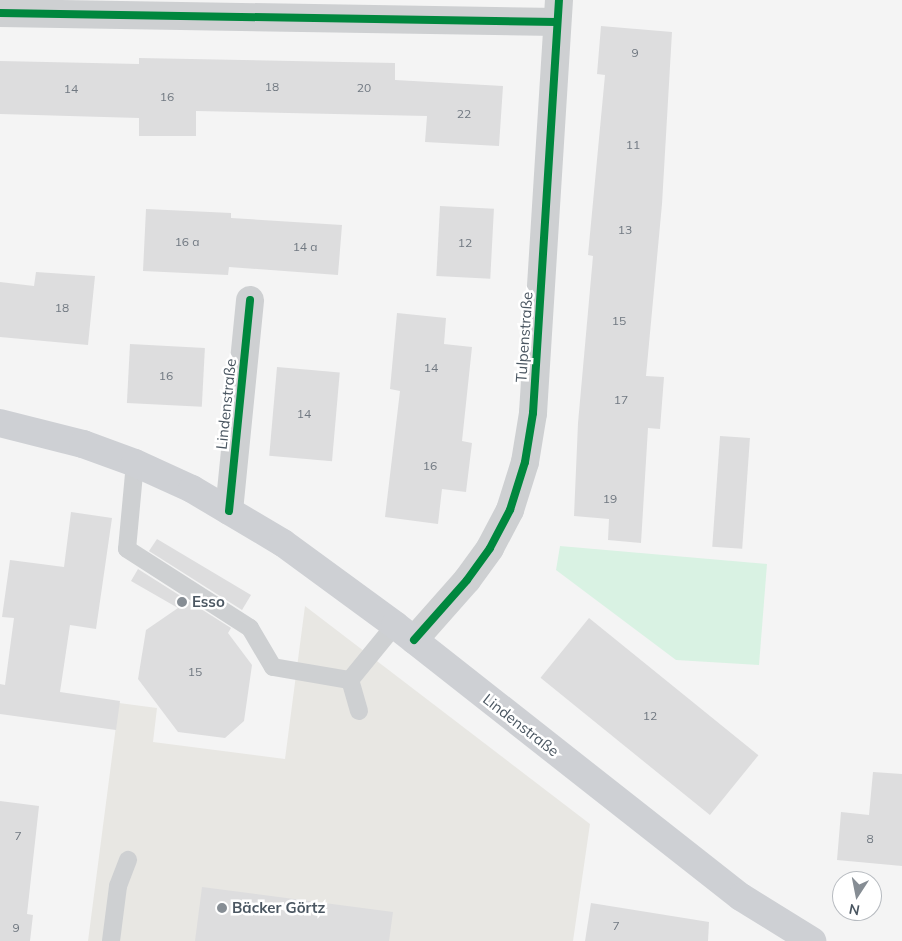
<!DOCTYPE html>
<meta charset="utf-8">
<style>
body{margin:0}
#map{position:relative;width:902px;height:941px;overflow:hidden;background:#f4f4f4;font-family:Mulish,sans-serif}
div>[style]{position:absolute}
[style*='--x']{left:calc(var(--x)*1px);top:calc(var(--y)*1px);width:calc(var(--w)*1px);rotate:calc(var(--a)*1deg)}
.commercial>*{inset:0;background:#e8e7e3}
.green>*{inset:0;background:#d9f2e3}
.building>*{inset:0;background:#ddddde;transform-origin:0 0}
.service>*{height:18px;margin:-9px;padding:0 9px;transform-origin:9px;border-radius:9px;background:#ced0d2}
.minor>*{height:28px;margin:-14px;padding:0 14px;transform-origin:14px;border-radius:14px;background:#ced0d2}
.secondary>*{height:28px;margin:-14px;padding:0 14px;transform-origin:14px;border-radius:14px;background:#ced0d4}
.cycleway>*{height:8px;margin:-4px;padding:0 4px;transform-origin:4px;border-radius:4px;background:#00873e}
.dots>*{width:14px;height:14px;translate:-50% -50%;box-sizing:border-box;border:2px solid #fff;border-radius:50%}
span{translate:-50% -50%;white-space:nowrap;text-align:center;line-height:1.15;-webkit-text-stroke:5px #fff;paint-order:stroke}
.number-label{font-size:12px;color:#707881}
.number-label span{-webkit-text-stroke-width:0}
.street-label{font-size:15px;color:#4a5661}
.poi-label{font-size:15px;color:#4a5661;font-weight:700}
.left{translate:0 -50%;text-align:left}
.north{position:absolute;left:832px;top:871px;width:50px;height:50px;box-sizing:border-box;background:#fff;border:1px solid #b7bbc0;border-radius:50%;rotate:191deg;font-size:14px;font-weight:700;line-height:20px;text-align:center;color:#4a5661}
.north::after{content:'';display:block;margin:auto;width:18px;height:22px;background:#868d94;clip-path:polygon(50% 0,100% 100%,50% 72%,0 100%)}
</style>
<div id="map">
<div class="commercial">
<i style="clip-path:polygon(305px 606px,590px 824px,573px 941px,88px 941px,119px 703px,157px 708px,153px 742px,285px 759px)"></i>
</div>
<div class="green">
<i style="clip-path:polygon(560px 546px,767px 564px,759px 665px,676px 660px,556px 570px)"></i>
</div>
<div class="building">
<i style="clip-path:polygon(601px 26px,672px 32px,662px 204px,646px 376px,664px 377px,660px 429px,648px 428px,641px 543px,608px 540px,609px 519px,574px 516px,578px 423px,593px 256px,588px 255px,605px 75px,597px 74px)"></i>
<i style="clip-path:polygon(139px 58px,395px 63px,395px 80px,503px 86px,499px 146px,425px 142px,427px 116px,196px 111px,196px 136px,139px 136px,139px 118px,0 114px,0 61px,139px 64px)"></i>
<i style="left:440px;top:206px;width:54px;height:70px;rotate:3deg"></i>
<i style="clip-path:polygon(146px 209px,231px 213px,231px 218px,342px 225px,338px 275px,229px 267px,228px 275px,143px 271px)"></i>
<i style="clip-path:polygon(36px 272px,95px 276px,88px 345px,0 337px,0 282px,34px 286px)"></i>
<i style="clip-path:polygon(397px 313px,446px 318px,444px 344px,472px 347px,462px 441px,472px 443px,466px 492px,442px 489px,438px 524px,385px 517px,400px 391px,390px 389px)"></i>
<i style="left:130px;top:344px;width:75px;height:59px;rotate:3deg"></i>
<i style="left:277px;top:367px;width:63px;height:89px;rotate:5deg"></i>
<i style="left:720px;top:436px;width:30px;height:111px;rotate:4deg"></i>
<i style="clip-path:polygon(71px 512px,112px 518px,96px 629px,70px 625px,60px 692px,120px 701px,116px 730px,0 714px,0 684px,5px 685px,14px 618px,2px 617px,10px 560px,64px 567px)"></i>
<i style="clip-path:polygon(157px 539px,251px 595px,242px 610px,149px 551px)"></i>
<i style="clip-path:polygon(138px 569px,231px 628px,228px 633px,252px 665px,244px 721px,225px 738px,178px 732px,138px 679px,146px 630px,178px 608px,131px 581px)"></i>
<i style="left:589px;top:618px;width:218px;height:77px;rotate:39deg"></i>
<i style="clip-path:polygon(873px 772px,902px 774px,902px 866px,837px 860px,841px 812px,869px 815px)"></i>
<i style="clip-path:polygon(0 801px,39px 806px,27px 914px,33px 915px,30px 941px,0 941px)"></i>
<i style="clip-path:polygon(202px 887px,393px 912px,389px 941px,195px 941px)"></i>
<i style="clip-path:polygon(591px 903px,709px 922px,708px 941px,585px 941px)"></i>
</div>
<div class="service">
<i style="--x:135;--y:463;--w:86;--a:95.3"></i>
<i style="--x:127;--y:549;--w:146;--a:32.7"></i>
<i style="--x:250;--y:628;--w:45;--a:59.5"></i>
<i style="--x:273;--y:667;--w:78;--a:9.6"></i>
<i style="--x:359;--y:711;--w:32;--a:-106"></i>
<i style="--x:350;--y:680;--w:71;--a:-50.7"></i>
<i style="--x:111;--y:941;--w:55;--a:-82.7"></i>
<i style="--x:118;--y:886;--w:28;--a:-69"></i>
</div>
<div class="minor">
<i style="--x:0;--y:13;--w:557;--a:0.93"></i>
<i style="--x:229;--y:511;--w:212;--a:-84.3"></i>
<i style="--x:414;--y:640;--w:80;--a:-48.5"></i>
<i style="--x:467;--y:580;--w:39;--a:-54"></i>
<i style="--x:490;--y:548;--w:43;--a:-62.2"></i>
<i style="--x:510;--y:510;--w:50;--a:-72.6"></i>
<i style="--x:525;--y:462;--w:50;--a:-80.7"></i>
<i style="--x:533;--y:413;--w:414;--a:-86.4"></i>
</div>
<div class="secondary">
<i style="--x:0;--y:423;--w:86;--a:14.2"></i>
<i style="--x:83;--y:444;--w:55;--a:20.1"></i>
<i style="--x:135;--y:463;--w:63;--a:24.5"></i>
<i style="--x:192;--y:489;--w:106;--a:30.7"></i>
<i style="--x:283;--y:543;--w:139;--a:36.2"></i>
<i style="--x:395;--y:625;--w:440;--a:38.2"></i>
<i style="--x:741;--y:897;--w:84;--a:31.8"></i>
</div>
<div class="cycleway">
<i style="--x:0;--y:13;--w:557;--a:0.93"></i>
<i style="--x:229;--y:511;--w:212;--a:-84.3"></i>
<i style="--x:414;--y:640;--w:80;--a:-48.5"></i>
<i style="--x:467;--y:580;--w:39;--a:-54"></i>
<i style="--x:490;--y:548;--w:43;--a:-62.2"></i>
<i style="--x:510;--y:510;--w:50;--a:-72.6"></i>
<i style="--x:525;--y:462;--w:50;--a:-80.7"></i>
<i style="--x:533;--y:413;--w:414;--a:-86.4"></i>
</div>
<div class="dots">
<i style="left:182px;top:602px;background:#868d94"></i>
<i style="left:222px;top:908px;background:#868d94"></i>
</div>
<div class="number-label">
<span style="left:635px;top:53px">9</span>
<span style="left:272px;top:87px">18</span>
<span style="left:364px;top:88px">20</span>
<span style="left:71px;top:89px">14</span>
<span style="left:167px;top:97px">16</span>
<span style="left:464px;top:114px">22</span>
<span style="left:633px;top:145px">11</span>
<span style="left:625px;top:230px">13</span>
<span style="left:187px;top:242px">16 a</span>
<span style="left:465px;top:243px">12</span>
<span style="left:305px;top:247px">14 a</span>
<span style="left:62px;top:308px">18</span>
<span style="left:619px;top:321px">15</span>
<span style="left:431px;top:368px">14</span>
<span style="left:166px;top:376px">16</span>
<span style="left:621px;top:400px">17</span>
<span style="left:304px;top:414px">14</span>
<span style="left:430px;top:466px">16</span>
<span style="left:610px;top:499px">19</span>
<span style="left:195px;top:672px">15</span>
<span style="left:650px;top:716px">12</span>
<span style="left:18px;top:836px">7</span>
<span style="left:870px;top:839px">8</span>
<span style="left:616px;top:926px">7</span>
<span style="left:16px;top:928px">9</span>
</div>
<div class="street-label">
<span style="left:524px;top:337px;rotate:-86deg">Tulpenstraße</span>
<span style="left:226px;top:404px;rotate:-84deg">Lindenstraße</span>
<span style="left:521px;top:725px;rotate:38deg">Lindenstraße</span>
</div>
<div class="poi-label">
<span class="left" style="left:192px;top:602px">Esso</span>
<span class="left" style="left:232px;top:908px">Bäcker Görtz</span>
</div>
<div class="north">N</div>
</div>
